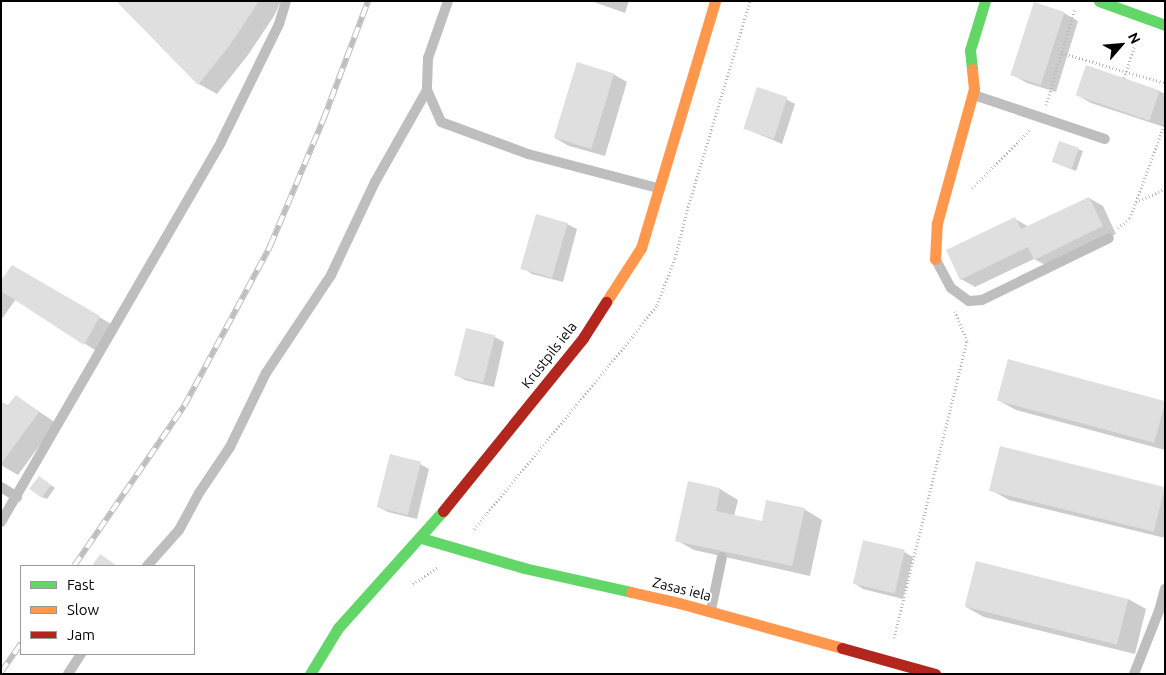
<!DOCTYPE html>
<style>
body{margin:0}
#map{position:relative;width:1166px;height:675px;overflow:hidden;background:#fff;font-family:Ubuntu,sans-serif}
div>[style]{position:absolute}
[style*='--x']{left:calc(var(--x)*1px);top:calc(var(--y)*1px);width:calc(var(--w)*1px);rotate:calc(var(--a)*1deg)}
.shadow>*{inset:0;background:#0003}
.building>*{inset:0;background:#dfdfdf;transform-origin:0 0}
.path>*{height:3px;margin-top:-1.5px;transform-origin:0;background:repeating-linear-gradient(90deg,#b9b9b9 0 1px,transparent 0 3.5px)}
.lane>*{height:10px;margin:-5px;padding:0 5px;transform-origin:5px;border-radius:5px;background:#bebebe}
.fast>*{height:11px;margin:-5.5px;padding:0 5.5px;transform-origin:5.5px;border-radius:5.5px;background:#63d668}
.slow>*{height:11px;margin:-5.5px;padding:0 5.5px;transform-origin:5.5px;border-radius:5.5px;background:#ff974d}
.jam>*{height:11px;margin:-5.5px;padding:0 5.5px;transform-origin:5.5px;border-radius:5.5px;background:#b3261e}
.rail>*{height:5.5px;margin-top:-2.75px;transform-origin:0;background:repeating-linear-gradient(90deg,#fff 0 11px,#bebebe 0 22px);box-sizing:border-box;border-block:1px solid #bebebe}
span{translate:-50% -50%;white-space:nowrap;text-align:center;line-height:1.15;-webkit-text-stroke:4px #fff;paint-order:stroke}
.street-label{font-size:14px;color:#000}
.frame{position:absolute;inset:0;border:2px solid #000;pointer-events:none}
.legend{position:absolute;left:20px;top:565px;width:175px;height:90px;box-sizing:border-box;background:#fff;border:1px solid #999;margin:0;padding:6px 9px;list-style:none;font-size:15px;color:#000}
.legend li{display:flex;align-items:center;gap:10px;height:25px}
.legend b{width:25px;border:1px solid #999}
.north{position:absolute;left:1096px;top:20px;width:50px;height:50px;-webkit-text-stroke:4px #fff;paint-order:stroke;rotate:63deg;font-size:14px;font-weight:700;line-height:20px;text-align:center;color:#000}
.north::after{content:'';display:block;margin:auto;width:18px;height:22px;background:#000;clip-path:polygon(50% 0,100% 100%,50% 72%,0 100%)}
</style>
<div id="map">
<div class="shadow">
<i style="clip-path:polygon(118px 1px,281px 1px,274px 16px,248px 55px,217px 94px,199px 84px)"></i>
<i style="clip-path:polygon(591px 1px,629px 1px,625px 13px)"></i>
<i style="clip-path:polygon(1035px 4px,1064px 13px,1078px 21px,1056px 92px,1027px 83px,1013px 75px)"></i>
<i style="clip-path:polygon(613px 74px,627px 82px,605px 156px,569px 146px,555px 138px)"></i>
<i style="clip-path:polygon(1159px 91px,1165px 94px,1164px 127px,1091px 103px,1077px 95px)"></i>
<i style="clip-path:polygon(786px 99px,795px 104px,782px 144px,744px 128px)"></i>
<i style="clip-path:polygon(1078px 149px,1083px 151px,1076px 171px,1053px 162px)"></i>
<i style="clip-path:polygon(1089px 198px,1103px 206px,1116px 234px,1049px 267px,1034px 259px,975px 287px,961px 279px,1015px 219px,1029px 227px)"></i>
<i style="clip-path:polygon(567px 224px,577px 229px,563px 282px,532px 274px,523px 268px)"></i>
<i style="clip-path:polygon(12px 267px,113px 325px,98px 352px,16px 299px,1px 320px,1px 282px)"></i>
<i style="clip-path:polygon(466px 330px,495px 337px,504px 342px,494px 387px,465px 380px,456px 375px)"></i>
<i style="clip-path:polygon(16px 396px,56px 423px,18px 475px,1px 465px,1px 402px,9px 406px)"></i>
<i style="clip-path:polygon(998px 400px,1165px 402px,1165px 450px,1016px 410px)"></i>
<i style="clip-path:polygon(420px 464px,429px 469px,417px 519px,388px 512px,378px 507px)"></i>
<i style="clip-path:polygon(44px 480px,55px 488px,47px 499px,42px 497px)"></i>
<i style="clip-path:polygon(689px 483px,720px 489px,738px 500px,734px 516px,763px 522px,804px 509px,822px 520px,810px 576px,694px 550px,676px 540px)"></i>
<i style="clip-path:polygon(1165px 487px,1165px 538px,1009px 500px,991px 490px)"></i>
<i style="clip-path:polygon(904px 552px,913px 557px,903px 599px,863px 589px,854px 583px)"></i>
<i style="clip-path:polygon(1128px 599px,1146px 609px,1135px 654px,984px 617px,966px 607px)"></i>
</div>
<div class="building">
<i style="clip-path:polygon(116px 1px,259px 1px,230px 45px,198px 85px)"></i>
<i style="left:1034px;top:2px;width:32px;height:77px;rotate:18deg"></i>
<i style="left:577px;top:62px;width:39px;height:79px;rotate:17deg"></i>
<i style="left:1086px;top:65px;width:78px;height:32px;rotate:19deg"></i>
<i style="left:757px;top:87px;width:32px;height:44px;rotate:18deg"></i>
<i style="left:1059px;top:141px;width:21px;height:22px;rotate:19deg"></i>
<i style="clip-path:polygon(1089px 197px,1103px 226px,1034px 260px,1028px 247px,960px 280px,946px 250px,1015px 217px,1021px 229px)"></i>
<i style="left:536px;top:214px;width:33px;height:57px;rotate:16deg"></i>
<i style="clip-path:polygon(12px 265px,100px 316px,84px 345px,1px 291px,1px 280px)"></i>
<i style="left:466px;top:328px;width:30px;height:49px;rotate:14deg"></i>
<i style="left:1008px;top:359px;width:163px;height:43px;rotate:15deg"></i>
<i style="clip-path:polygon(16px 395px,39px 412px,1px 464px,1px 402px,7px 406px)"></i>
<i style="left:1000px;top:446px;width:170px;height:46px;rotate:14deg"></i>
<i style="left:390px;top:454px;width:32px;height:55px;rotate:14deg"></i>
<i style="left:39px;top:476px;width:15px;height:16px;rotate:37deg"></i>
<i style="clip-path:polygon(688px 481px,720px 488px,716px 511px,762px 521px,766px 500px,805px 508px,792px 566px,675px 541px)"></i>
<i style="left:863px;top:540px;width:43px;height:45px;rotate:13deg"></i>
<i style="clip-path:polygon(100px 554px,117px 566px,92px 566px)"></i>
<i style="left:976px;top:561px;width:157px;height:47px;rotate:14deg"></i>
</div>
<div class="path">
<i style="--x:1062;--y:53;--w:107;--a:16.2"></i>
<i style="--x:1124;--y:78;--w:40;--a:-72"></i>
<i style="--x:1046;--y:105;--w:101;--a:-73.4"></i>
<i style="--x:972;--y:188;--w:83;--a:-45"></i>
<i style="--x:1136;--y:202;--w:32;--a:-24"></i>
<i style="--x:1118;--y:228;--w:16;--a:-40"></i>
<i style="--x:1130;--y:218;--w:101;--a:-69.8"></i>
<i style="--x:474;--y:529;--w:249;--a:-50.5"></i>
<i style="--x:632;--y:337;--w:41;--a:-52"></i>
<i style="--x:657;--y:305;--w:50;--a:-69"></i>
<i style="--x:675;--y:258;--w:53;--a:-75.7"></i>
<i style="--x:688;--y:207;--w:215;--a:-73.2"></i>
<i style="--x:413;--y:584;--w:29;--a:-34"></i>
<i style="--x:894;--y:638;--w:306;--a:-76.2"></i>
<i style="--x:967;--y:341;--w:32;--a:-112"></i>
</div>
<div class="lane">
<i style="--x:448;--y:1;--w:60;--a:109.3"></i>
<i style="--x:428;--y:58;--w:32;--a:92"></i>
<i style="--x:427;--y:90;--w:35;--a:66"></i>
<i style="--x:441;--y:122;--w:93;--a:20.2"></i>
<i style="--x:528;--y:154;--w:134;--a:14.7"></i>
<i style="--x:974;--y:95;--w:138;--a:18.6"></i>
<i style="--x:936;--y:260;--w:32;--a:62"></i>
<i style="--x:951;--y:288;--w:22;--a:36"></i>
<i style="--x:969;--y:301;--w:13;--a:-4"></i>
<i style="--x:982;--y:300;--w:141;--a:-26"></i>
<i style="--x:1;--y:487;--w:19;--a:32"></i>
<i style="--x:1;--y:522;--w:439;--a:-59.9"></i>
<i style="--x:221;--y:142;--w:131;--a:-63.8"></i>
<i style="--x:279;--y:24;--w:24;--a:-73"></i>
<i style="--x:147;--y:566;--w:48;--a:-48.4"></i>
<i style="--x:179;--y:530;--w:42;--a:-61.6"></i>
<i style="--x:199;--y:493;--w:55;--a:-56"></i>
<i style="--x:230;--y:447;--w:82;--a:-64.1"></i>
<i style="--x:266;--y:373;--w:118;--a:-56.4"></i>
<i style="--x:331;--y:275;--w:103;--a:-64.7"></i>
<i style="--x:375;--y:182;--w:106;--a:-60.5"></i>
<i style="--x:711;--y:610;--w:54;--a:-78.3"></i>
<i style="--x:68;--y:674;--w:24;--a:-57"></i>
<i style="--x:1134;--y:674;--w:68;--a:-68.4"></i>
<i style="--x:1159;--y:611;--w:23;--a:-75"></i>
</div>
<div class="fast">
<i style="--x:1099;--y:1;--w:70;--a:20"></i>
<i style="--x:972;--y:69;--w:19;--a:-96"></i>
<i style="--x:970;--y:50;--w:51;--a:-73"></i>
<i style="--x:421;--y:538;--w:107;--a:16.2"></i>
<i style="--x:524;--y:568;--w:110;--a:12.6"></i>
<i style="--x:310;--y:674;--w:54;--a:-58.7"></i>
<i style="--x:338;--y:628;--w:157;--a:-48.1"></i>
</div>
<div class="slow">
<i style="--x:935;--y:259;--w:36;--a:-87"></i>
<i style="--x:937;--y:223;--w:139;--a:-74.6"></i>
<i style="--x:974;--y:89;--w:20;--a:-96"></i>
<i style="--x:606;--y:302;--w:64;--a:-57.1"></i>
<i style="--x:641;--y:248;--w:258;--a:-73.3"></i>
<i style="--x:631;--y:592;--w:49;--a:12.9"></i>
<i style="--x:679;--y:603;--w:169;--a:15.4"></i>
</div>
<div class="jam">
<i style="--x:443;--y:511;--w:223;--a:-51"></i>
<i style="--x:583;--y:338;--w:43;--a:-57.4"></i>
<i style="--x:842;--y:648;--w:97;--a:15.6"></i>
</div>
<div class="rail">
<i style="--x:74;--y:566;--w:194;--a:-55.5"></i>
<i style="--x:184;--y:406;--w:182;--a:-61.7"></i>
<i style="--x:270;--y:246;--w:137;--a:-67.2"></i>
<i style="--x:323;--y:120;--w:127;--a:-69.3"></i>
<i style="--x:1;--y:672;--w:35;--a:-55"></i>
</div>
<div class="street-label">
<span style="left:549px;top:355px;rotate:-52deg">Krustpils iela</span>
<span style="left:682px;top:589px;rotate:14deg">Zasas iela</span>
</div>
<div class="frame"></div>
<ul class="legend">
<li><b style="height:6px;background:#63d668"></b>Fast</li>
<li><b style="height:6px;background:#ff974d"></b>Slow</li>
<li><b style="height:6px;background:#b3261e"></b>Jam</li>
</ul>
<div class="north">N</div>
</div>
